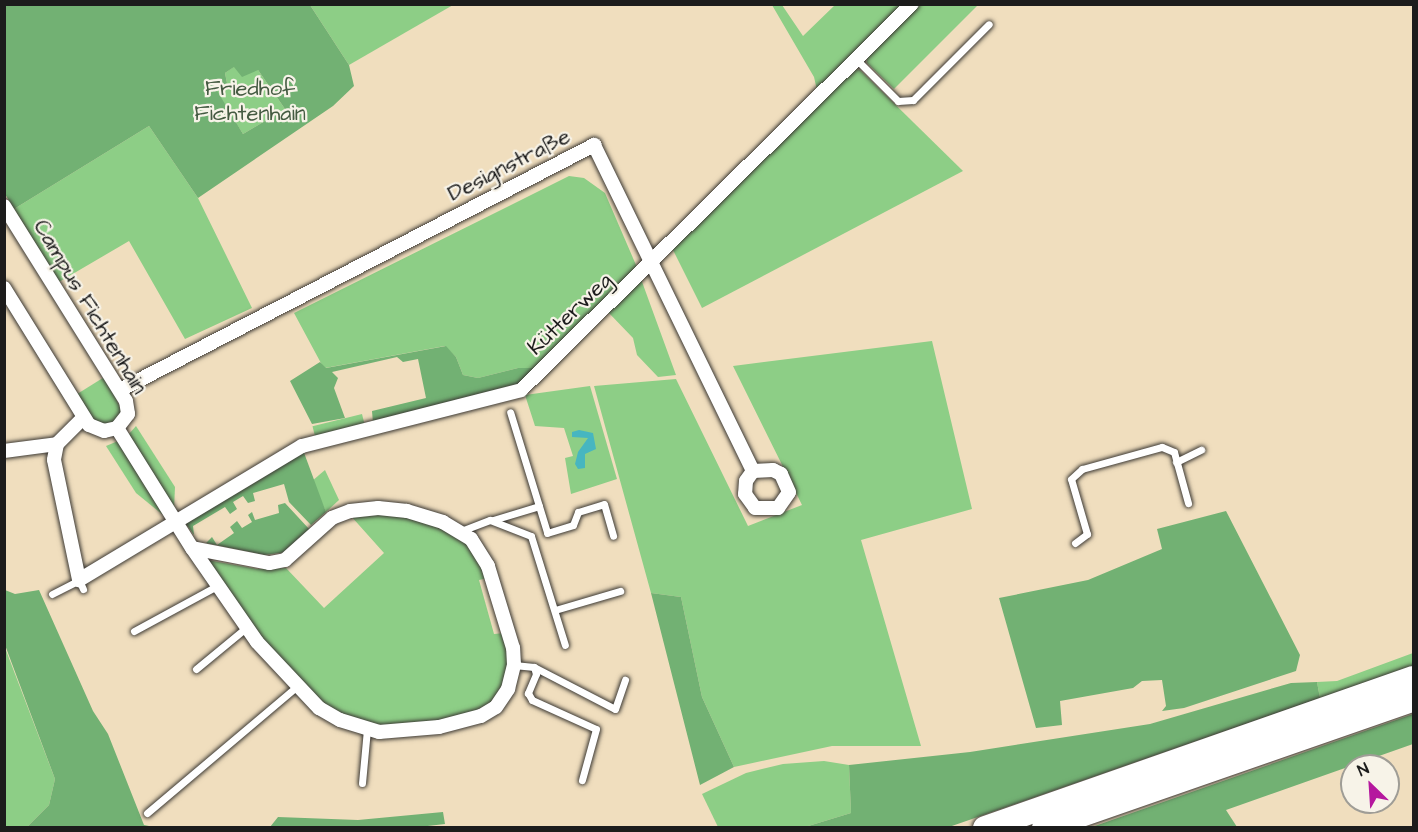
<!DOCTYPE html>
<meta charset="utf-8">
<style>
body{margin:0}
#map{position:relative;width:1418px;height:832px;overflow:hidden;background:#f0debe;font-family:"Architects Daughter",sans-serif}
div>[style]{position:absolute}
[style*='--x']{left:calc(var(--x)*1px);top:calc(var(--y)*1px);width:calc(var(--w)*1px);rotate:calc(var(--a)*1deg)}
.green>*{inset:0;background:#8dce86;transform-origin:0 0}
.forest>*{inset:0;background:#72b173}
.water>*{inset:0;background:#47b6c0}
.roads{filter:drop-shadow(0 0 2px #3c3934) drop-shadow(0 0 2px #3c3934)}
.lane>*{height:7px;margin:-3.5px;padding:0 3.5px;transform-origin:3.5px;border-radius:3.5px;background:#fff}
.street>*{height:14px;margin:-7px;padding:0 7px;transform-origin:7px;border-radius:7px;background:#fff}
.highway>*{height:24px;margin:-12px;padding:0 12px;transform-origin:12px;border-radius:12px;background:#fff}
span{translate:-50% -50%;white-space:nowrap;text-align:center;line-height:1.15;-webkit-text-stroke:4.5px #f7f3e8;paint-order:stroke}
.park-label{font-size:22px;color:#445a41}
.street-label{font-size:22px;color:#1c1c1c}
.frame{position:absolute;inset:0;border:6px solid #1c1c1c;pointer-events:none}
.north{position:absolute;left:1340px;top:754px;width:60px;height:60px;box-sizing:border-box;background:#f7f3e8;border:2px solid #9f9d96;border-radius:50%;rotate:335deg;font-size:16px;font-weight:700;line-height:24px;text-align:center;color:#1c1c1c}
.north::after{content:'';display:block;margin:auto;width:21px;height:27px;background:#b5179e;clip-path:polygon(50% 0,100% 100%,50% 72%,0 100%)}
</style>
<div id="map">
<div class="green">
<i style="clip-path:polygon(310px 5px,453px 5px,349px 65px)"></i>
<i style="clip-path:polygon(772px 5px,782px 5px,803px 36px,835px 5px,909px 5px,817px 90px,814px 77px)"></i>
<i style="clip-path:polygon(917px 5px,978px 5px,894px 89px,867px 63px,867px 58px)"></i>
<i style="clip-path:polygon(235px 66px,258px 70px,285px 109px,243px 134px,215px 89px,227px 83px,225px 73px)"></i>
<i style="clip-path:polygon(853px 69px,860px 70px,963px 171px,702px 308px,673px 250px,676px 244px)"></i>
<i style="clip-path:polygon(149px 126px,198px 198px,252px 308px,185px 339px,129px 241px,59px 282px,14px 209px)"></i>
<i style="clip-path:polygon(569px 176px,584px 178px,605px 193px,639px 272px,540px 370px,518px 368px,478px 378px,463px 375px,456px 357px,445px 346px,325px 368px,322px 365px,294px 313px)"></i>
<i style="clip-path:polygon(641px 279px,676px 375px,658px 377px,637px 355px,633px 338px,608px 312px)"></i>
<i style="clip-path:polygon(932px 341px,972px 509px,861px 540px,921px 746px,832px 746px,734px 767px,702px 697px,681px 597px,651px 593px,594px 386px,676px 379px,748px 526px,802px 505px,733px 366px)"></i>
<i style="clip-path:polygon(106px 376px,122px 412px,113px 424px,97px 425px,74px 396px)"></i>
<i style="clip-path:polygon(590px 386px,617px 479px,571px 494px,565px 458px,573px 456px,564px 428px,535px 426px,525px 395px)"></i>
<i style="left:362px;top:414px;width:12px;height:51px;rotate:76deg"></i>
<i style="clip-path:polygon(136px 426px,175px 487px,174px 509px,128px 435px)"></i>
<i style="clip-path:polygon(118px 441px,163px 515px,136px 493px,106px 446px)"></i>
<i style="clip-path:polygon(325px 470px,339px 500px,326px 512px,312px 481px)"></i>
<i style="clip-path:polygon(381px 512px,413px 517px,449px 529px,472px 545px,488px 578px,479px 580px,494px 634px,504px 633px,509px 660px,503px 684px,490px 703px,470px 715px,437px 723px,386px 726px,341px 716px,305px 690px,239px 610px,207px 560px,257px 569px,286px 568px,324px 608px,384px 553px,350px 515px)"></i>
<i style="clip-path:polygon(4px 645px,55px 779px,49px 805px,27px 827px,5px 827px)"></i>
<i style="clip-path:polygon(1413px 653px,1413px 666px,1320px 698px,1317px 682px,1337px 681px)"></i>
<i style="clip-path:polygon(824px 761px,849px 765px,851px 813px,805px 827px,718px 827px,702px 794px,746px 773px,783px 764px)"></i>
</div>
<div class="forest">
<i style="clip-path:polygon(evenodd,5px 5px,310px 5px,349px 65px,354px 86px,333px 106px,198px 198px,149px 126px,14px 209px,5px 194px,5px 5px,234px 67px,242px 77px,258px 70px,285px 109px,243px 134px,216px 89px,227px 83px,225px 73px,234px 67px)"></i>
<i style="clip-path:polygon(446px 346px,456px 357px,463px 375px,478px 378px,518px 368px,538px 368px,520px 386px,373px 423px,372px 411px,426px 398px,418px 359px,403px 362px,397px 357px,332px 372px,338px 378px,334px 388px,345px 418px,312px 424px,290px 381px,320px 362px,326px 368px)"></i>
<i style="clip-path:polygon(303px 450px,326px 512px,311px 525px,289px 502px,284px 484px,253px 493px,255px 501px,248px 503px,243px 496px,233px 502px,237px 509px,230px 514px,225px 507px,193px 526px,194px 535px,184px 521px)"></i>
<i style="clip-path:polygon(285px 503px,310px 530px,287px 552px,264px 555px,206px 543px,212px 537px,217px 545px,234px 533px,230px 527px,237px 521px,242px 528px,252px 522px,248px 515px,252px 512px,255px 520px,279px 513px,278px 505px)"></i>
<i style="clip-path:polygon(1226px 511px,1300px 655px,1296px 671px,1184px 708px,1162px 711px,1166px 706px,1162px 680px,1142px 681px,1133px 688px,1060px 701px,1062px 725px,1036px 728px,999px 598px,1088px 580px,1162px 549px,1157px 529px)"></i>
<i style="clip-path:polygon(5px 590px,15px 594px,39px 590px,93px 711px,108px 734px,144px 825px,154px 827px,27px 827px,49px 805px,55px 779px,5px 645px)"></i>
<i style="clip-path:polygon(651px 593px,681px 597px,702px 697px,734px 767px,700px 785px)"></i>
<i style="clip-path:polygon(1317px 682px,1320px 698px,949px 827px,805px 827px,851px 813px,849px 765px,970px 752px,1150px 724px,1291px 683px)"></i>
<i style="clip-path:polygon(1413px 714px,1413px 744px,1226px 810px,1237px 827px,1092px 827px)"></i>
<i style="clip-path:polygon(443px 812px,445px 824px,419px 827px,270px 827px,278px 817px,358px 820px)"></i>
</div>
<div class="water">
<i style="clip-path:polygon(579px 430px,593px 433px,596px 449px,585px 454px,585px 468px,578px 469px,575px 464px,578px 452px,588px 438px,572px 437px,572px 432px)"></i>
</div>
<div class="roads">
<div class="lane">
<i style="--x:857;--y:60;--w:58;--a:45"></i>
<i style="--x:898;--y:101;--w:15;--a:-4"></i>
<i style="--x:913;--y:100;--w:107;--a:-45"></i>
<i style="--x:1176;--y:462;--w:28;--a:-26"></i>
<i style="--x:539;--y:506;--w:28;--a:73"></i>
<i style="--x:547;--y:533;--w:27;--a:-17"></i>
<i style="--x:573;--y:525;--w:14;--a:-69"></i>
<i style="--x:578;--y:512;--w:27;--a:-17"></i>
<i style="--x:604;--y:504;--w:33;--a:74"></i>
<i style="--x:493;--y:520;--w:48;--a:-16.9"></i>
<i style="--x:539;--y:506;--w:98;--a:-107.1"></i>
<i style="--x:461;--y:531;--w:31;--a:-21"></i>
<i style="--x:490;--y:520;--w:44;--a:21.3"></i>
<i style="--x:531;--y:536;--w:114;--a:72.7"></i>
<i style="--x:1075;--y:543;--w:15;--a:-37"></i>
<i style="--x:1087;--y:534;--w:57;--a:-106.2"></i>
<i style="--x:1071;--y:479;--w:15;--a:-42"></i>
<i style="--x:1082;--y:469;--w:83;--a:-15.4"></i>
<i style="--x:1162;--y:447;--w:13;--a:23"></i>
<i style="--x:1174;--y:452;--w:53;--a:74.6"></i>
<i style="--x:52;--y:594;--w:30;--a:-27"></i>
<i style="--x:79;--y:580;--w:10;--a:66"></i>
<i style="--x:555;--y:610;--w:68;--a:-16.3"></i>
<i style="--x:134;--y:631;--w:94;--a:-28.5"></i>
<i style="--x:514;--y:665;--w:20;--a:6"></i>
<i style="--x:534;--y:667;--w:91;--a:27.4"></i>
<i style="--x:615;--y:709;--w:31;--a:-71"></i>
<i style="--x:534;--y:667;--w:7;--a:74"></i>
<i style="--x:536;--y:674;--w:21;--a:113"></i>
<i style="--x:528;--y:693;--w:8;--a:60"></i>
<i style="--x:532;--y:700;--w:70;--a:24.4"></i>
<i style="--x:596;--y:729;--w:53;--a:105.4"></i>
<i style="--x:196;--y:669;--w:66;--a:-39.5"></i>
<i style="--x:362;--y:783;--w:54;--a:-84.7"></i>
<i style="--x:147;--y:813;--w:195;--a:-40.2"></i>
</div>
<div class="street">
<i style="--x:4;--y:206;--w:230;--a:58"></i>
<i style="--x:126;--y:401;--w:13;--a:81"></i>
<i style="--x:128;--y:414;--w:18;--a:128"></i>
<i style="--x:117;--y:428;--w:13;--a:167"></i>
<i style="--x:104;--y:431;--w:16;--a:-158"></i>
<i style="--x:89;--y:425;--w:161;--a:-121.8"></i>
<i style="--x:120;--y:390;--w:534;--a:-27.33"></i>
<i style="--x:594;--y:145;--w:363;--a:64"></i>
<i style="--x:753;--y:471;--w:12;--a:125"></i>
<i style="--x:746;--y:481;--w:13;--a:94"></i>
<i style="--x:745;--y:494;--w:17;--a:54"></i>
<i style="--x:755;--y:508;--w:23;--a:0"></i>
<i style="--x:778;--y:508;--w:19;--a:-55"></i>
<i style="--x:789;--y:492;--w:20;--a:-114"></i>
<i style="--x:781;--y:474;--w:9;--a:-153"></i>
<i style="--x:773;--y:470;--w:20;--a:177"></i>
<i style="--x:117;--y:428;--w:142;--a:58"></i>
<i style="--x:192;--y:548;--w:114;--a:55.3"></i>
<i style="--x:257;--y:642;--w:91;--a:46.8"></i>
<i style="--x:319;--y:708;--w:24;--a:30"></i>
<i style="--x:340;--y:720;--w:41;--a:17.1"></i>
<i style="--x:379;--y:732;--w:60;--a:-4.8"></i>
<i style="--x:439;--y:727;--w:43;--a:-14.7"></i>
<i style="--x:481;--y:716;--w:17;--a:-31"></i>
<i style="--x:496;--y:707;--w:22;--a:-56"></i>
<i style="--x:508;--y:689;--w:25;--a:-76"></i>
<i style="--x:514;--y:665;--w:17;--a:-93"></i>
<i style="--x:513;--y:648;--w:86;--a:-107"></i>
<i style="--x:488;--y:566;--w:32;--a:-122"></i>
<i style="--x:471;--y:539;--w:33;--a:-149"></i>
<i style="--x:443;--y:522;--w:38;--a:-163"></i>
<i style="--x:407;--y:511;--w:29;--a:-174"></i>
<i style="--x:378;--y:508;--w:28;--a:174"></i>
<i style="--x:350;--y:511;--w:19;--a:159"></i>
<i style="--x:332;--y:518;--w:63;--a:138.2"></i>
<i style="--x:285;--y:560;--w:16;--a:169"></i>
<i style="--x:269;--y:563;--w:78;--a:-169"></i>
<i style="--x:57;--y:444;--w:16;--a:101"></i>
<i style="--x:54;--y:460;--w:123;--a:78.2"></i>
<i style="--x:79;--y:580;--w:260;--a:-31"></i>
<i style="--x:302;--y:446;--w:226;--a:-14.3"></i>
<i style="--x:521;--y:390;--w:549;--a:-44.63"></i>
<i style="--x:4;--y:451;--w:53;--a:-7.5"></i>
<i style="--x:57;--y:444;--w:37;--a:-45"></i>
</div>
<div class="highway">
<i style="--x:985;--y:828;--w:454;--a:-19.3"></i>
<i style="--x:1044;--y:828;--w:392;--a:-19.2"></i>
</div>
</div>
<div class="park-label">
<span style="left:250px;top:101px">Friedhof<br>Fichtenhain</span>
</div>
<div class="street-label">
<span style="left:509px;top:165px;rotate:-27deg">Designstraße</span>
<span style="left:90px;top:307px;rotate:59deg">Campus Fichtenhain</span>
<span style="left:570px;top:314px;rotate:-44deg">Kütterweg</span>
</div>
<div class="frame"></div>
<div class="north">N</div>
</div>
